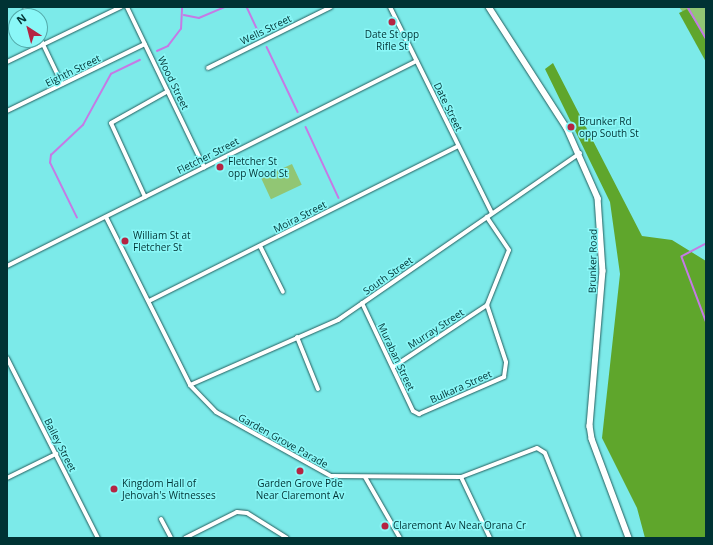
<!DOCTYPE html>
<style>
body{margin:0}
#map{position:relative;width:713px;height:545px;overflow:hidden;background:#7ceae9;font-family:"Open Sans",sans-serif}
div>[style]{position:absolute}
[style*='--x']{left:calc(var(--x)*1px);top:calc(var(--y)*1px);width:calc(var(--w)*1px);rotate:calc(var(--a)*1deg)}
.green>*{inset:0;background:#91c674;transform-origin:0 0}
.forest>*{inset:0;background:#5fa62c}
.stream>*{height:1.5px;margin:-0.75px;padding:0 0.75px;transform-origin:0.75px;border-radius:0.75px;background:#c57ae5}
.roads{filter:drop-shadow(0 0 1px #245f5f) drop-shadow(0 0 1px #245f5f)}
.street>*{height:4px;margin:-2px;padding:0 2px;transform-origin:2px;border-radius:2px;background:#fff}
.secondary>*{height:5.5px;margin:-2.75px;padding:0 2.75px;transform-origin:2.75px;border-radius:2.75px;background:#fff}
.dots>*{width:11px;height:11px;translate:-50% -50%;box-sizing:border-box;border:2px solid #8af7f7;border-radius:50%}
span{translate:-50% -50%;white-space:nowrap;text-align:center;line-height:1.15;-webkit-text-stroke:3px #8af7f7;paint-order:stroke}
.street-label{font-size:10px;color:#003334}
.poi-label{font-size:10px;color:#003334}
.left{translate:0 -50%;text-align:left}
.frame{position:absolute;inset:0;border:8px solid #003334;pointer-events:none}
.north{position:absolute;left:8px;top:8px;width:40px;height:40px;box-sizing:border-box;background:#8af7f7;border:1px solid #53a9a9;border-radius:50%;rotate:324deg;font-size:11px;font-weight:700;line-height:16px;text-align:center;color:#003334}
.north::after{content:'';display:block;margin:auto;width:14px;height:18px;background:#b52443;clip-path:polygon(50% 0,100% 100%,50% 72%,0 100%)}
</style>
<div id="map">
<div class="green">
<i style="clip-path:polygon(679px 7px,706px 7px,706px 50px,695px 28px)"></i>
<i style="left:292px;top:164px;width:23px;height:34px;rotate:65deg"></i>
</div>
<div class="forest">
<i style="clip-path:polygon(687px 9px,706px 38px,706px 62px,679px 13px)"></i>
<i style="clip-path:polygon(553px 63px,642px 236px,672px 240px,706px 261px,706px 538px,645px 538px,637px 508px,602px 438px,620px 274px,610px 202px,545px 69px)"></i>
</div>
<div class="stream">
<i style="--x:247;--y:7;--w:29;--a:65"></i>
<i style="--x:688;--y:7;--w:36;--a:60"></i>
<i style="--x:184;--y:15;--w:15;--a:11"></i>
<i style="--x:199;--y:18;--w:28;--a:-23"></i>
<i style="--x:267;--y:47;--w:72;--a:64.5"></i>
<i style="--x:157;--y:51;--w:12;--a:-24"></i>
<i style="--x:168;--y:46;--w:21;--a:-53"></i>
<i style="--x:181;--y:29;--w:22;--a:-87"></i>
<i style="--x:306;--y:127;--w:78;--a:65.1"></i>
<i style="--x:77;--y:218;--w:61;--a:-116.1"></i>
<i style="--x:50;--y:163;--w:8;--a:-83"></i>
<i style="--x:51;--y:155;--w:44;--a:-43.2"></i>
<i style="--x:83;--y:125;--w:58;--a:-61.2"></i>
<i style="--x:111;--y:74;--w:32;--a:-26"></i>
<i style="--x:706;--y:244;--w:27;--a:152"></i>
<i style="--x:682;--y:257;--w:68;--a:69.4"></i>
</div>
<div class="roads">
<div class="street">
<i style="--x:25;--y:7;--w:10;--a:66"></i>
<i style="--x:127;--y:7;--w:178;--a:64.3"></i>
<i style="--x:390;--y:7;--w:230;--a:63.7"></i>
<i style="--x:40;--y:38;--w:51;--a:64.4"></i>
<i style="--x:7;--y:62;--w:127;--a:-25.8"></i>
<i style="--x:208;--y:68;--w:137;--a:-26.4"></i>
<i style="--x:7;--y:111;--w:153;--a:-25.9"></i>
<i style="--x:145;--y:197;--w:81;--a:-114.7"></i>
<i style="--x:111;--y:123;--w:65;--a:-29.3"></i>
<i style="--x:106;--y:217;--w:188;--a:63.4"></i>
<i style="--x:190;--y:385;--w:37;--a:46"></i>
<i style="--x:216;--y:412;--w:132;--a:29.1"></i>
<i style="--x:331;--y:476;--w:130;--a:0.4"></i>
<i style="--x:461;--y:477;--w:81;--a:-20.9"></i>
<i style="--x:537;--y:448;--w:9;--a:32"></i>
<i style="--x:545;--y:453;--w:92;--a:68.2"></i>
<i style="--x:260;--y:246;--w:51;--a:63.4"></i>
<i style="--x:7;--y:266;--w:458;--a:-26.6"></i>
<i style="--x:149;--y:301;--w:346;--a:-26.6"></i>
<i style="--x:362;--y:303;--w:119;--a:64.7"></i>
<i style="--x:413;--y:411;--w:7;--a:27"></i>
<i style="--x:419;--y:414;--w:93;--a:-23.5"></i>
<i style="--x:504;--y:377;--w:15;--a:-82"></i>
<i style="--x:506;--y:362;--w:60;--a:-108.4"></i>
<i style="--x:487;--y:305;--w:59;--a:-68.2"></i>
<i style="--x:509;--y:250;--w:40;--a:-124"></i>
<i style="--x:297;--y:337;--w:56;--a:68"></i>
<i style="--x:7;--y:358;--w:202;--a:63.2"></i>
<i style="--x:393;--y:367;--w:113;--a:-33.4"></i>
<i style="--x:190;--y:385;--w:162;--a:-23.7"></i>
<i style="--x:338;--y:320;--w:294;--a:-34.6"></i>
<i style="--x:365;--y:477;--w:70;--a:60.2"></i>
<i style="--x:461;--y:477;--w:68;--a:64.6"></i>
<i style="--x:7;--y:478;--w:55;--a:-26.1"></i>
<i style="--x:161;--y:519;--w:21;--a:62"></i>
<i style="--x:185;--y:538;--w:58;--a:-26.6"></i>
<i style="--x:237;--y:512;--w:10;--a:6"></i>
<i style="--x:247;--y:513;--w:47;--a:32"></i>
</div>
<div class="secondary">
<i style="--x:489;--y:7;--w:144;--a:57.2"></i>
<i style="--x:567;--y:128;--w:77;--a:66.1"></i>
<i style="--x:598;--y:198;--w:73;--a:86.1"></i>
<i style="--x:603;--y:271;--w:156;--a:94.8"></i>
<i style="--x:590;--y:426;--w:13;--a:81"></i>
<i style="--x:592;--y:439;--w:106;--a:69.5"></i>
</div>
</div>
<div class="dots">
<i style="left:392px;top:22px;background:#b52443"></i>
<i style="left:571px;top:127px;background:#b52443"></i>
<i style="left:220px;top:167px;background:#b52443"></i>
<i style="left:125px;top:241px;background:#b52443"></i>
<i style="left:300px;top:471px;background:#b52443"></i>
<i style="left:114px;top:489px;background:#b52443"></i>
<i style="left:385px;top:526px;background:#b52443"></i>
</div>
<div class="street-label">
<span style="left:266px;top:30px;rotate:-26deg">Wells Street</span>
<span style="left:73px;top:71px;rotate:-26deg">Eighth Street</span>
<span style="left:173px;top:83px;rotate:64deg">Wood Street</span>
<span style="left:448px;top:107px;rotate:64deg">Date Street</span>
<span style="left:208px;top:156px;rotate:-27deg">Fletcher Street</span>
<span style="left:300px;top:217px;rotate:-27deg">Moira Street</span>
<span style="left:593px;top:261px;rotate:-89deg">Brunker Road</span>
<span style="left:388px;top:276px;rotate:-35deg">South Street</span>
<span style="left:436px;top:329px;rotate:-33deg">Murray Street</span>
<span style="left:396px;top:357px;rotate:65deg">Muraban Street</span>
<span style="left:461px;top:387px;rotate:-24deg">Bulkara Street</span>
<span style="left:283px;top:441px;rotate:29deg">Garden Grove Parade</span>
<span style="left:60px;top:445px;rotate:63deg">Bailey Street</span>
</div>
<div class="poi-label">
<span style="left:392px;top:40px">Date St opp<br>Rifle St</span>
<span class="left" style="left:579px;top:127px">Brunker Rd<br>opp South St</span>
<span class="left" style="left:228px;top:167px">Fletcher St<br>opp Wood St</span>
<span class="left" style="left:133px;top:241px">William St at<br>Fletcher St</span>
<span class="left" style="left:122px;top:489px">Kingdom Hall of<br>Jehovah's Witnesses</span>
<span style="left:300px;top:489px">Garden Grove Pde<br>Near Claremont Av</span>
<span class="left" style="left:393px;top:526px">Claremont Av Near Orana Cr</span>
</div>
<div class="frame"></div>
<div class="north">N</div>
</div>
